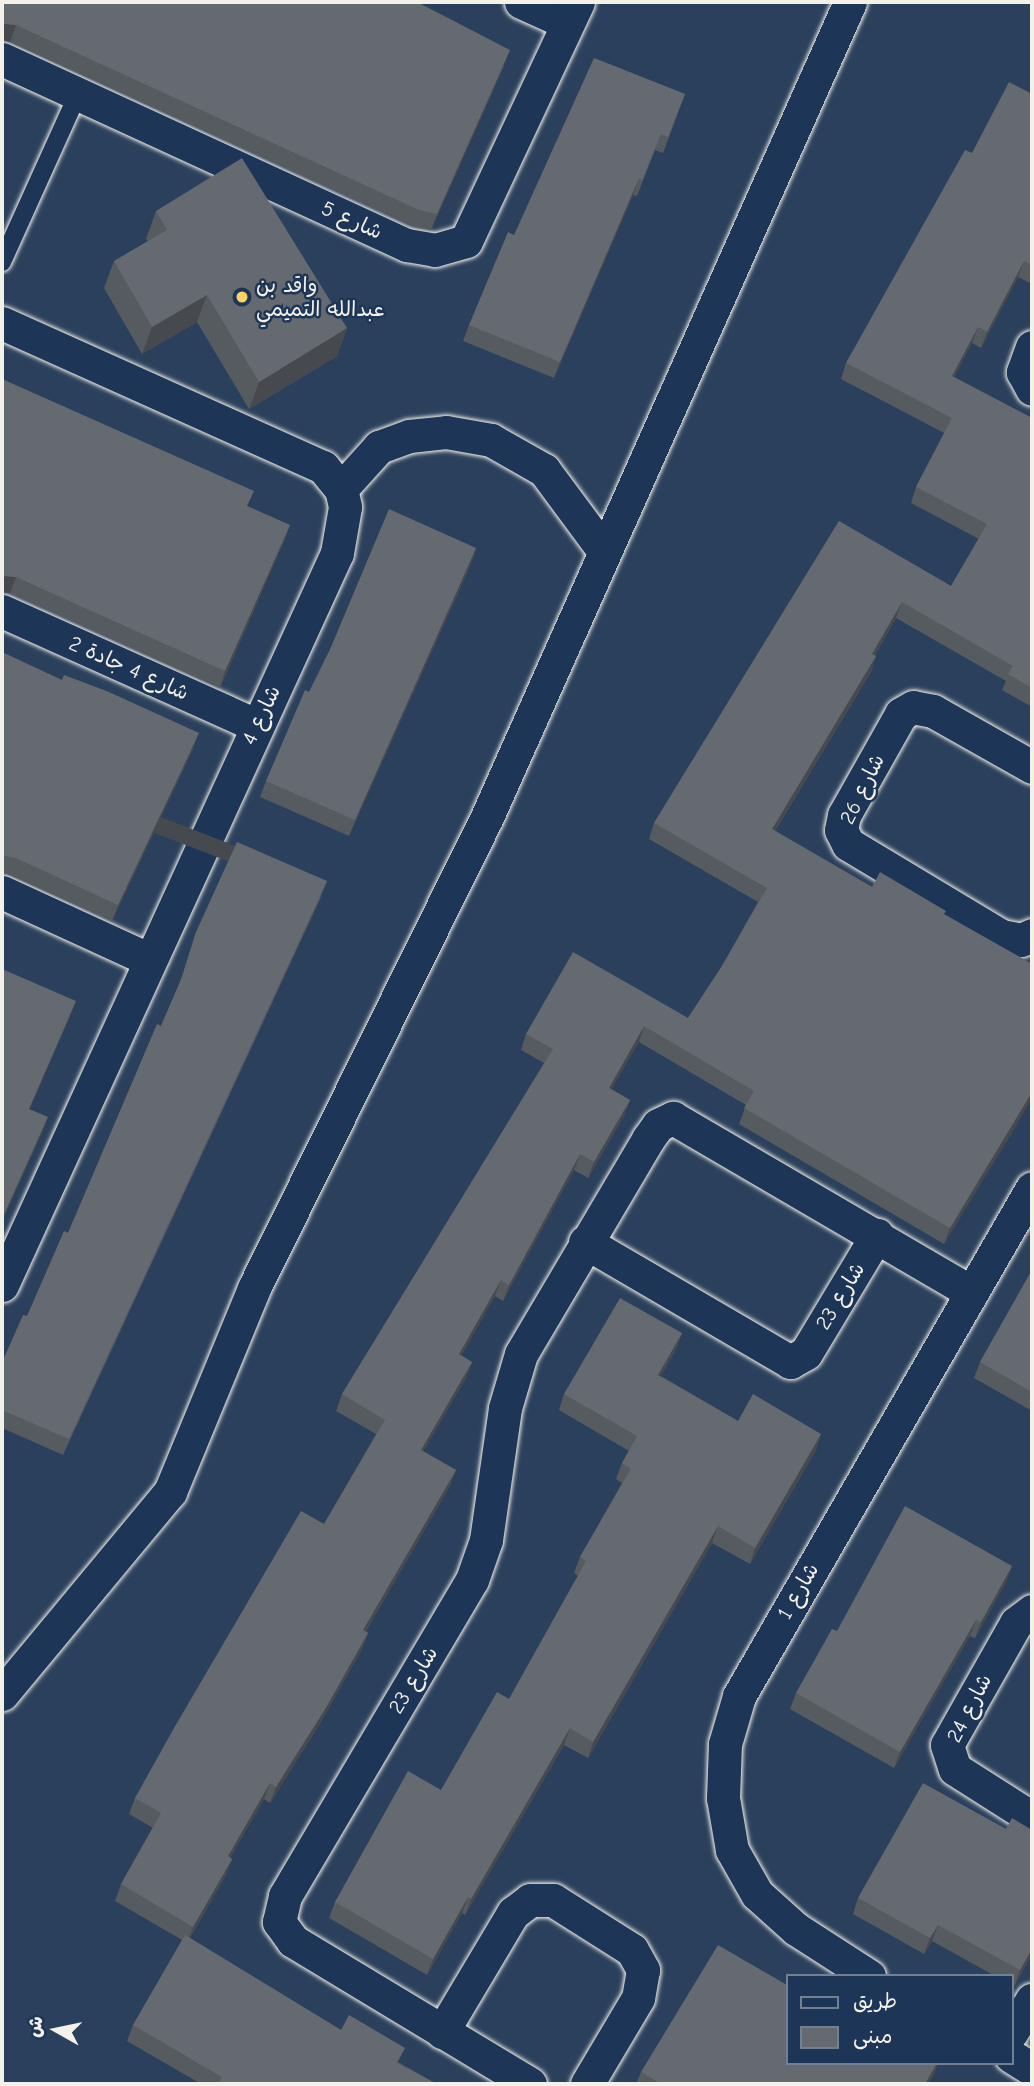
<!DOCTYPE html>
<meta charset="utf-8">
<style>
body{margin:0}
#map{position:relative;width:1034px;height:2086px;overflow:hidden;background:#2b405c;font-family:"Comic Neue","Playpen Sans Arabic",sans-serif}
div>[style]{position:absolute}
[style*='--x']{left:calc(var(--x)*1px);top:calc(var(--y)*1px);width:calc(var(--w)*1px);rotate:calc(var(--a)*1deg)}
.roads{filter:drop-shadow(0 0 2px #f4f1e8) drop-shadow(0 0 2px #f4f1e8)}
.service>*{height:18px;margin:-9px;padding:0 9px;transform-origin:9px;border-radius:9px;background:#1d3557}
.minor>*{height:33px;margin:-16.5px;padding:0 16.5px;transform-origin:16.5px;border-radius:16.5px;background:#1d3557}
.wall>*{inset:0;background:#565b60}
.shaded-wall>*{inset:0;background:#464a4e;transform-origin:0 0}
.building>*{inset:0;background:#646a70}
.dots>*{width:19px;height:19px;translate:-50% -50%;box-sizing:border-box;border:4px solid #1d3557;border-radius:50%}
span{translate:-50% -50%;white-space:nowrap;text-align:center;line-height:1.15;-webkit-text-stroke:5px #1d3557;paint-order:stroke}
.street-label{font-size:21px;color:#f4f1e8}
.poi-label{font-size:21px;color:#f4f1e8}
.left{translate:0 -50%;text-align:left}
.frame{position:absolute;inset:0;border:4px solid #f4f1e8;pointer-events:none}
.legend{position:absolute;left:786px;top:1974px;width:228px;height:91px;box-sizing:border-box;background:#1d3557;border:2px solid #738091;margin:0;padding:9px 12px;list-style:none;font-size:21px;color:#f4f1e8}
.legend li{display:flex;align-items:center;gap:14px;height:35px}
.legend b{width:35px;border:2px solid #738091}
.north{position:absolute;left:21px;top:1995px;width:70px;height:70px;-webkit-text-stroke:5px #1d3557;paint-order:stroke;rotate:279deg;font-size:19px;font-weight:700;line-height:28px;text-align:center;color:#f4f1e8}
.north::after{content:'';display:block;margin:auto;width:24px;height:32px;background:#f4f1e8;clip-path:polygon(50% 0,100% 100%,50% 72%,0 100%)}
</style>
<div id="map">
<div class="roads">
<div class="service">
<i style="--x:2;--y:262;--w:182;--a:-65.7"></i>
</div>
<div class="minor">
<i style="--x:521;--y:2;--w:51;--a:24.1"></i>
<i style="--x:2;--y:59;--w:446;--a:24.7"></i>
<i style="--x:407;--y:245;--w:28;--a:10"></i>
<i style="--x:435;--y:250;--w:32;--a:-16"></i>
<i style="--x:466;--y:241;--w:264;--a:-64.9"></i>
<i style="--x:2;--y:323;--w:352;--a:24.2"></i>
<i style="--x:323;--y:467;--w:28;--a:51"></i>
<i style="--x:341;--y:489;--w:18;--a:77"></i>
<i style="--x:345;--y:507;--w:47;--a:99.9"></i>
<i style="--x:337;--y:553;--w:805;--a:114.59"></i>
<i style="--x:1032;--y:347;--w:27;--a:110"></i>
<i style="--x:1023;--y:372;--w:19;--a:62"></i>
<i style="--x:341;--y:489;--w:57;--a:-47.9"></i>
<i style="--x:379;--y:447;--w:32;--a:-20"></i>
<i style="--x:409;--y:436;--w:37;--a:-6"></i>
<i style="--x:446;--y:432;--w:46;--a:10.1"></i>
<i style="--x:491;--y:440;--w:61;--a:29.5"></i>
<i style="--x:544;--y:470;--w:101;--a:53.5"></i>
<i style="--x:2;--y:611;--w:278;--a:24.2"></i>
<i style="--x:1032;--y:767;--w:114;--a:-150.5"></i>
<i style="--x:933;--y:711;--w:20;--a:-169"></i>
<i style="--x:913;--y:707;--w:14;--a:150"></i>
<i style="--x:901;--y:714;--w:116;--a:119.4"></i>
<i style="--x:844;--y:815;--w:15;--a:101"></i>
<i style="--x:841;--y:830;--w:16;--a:63"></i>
<i style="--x:848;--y:844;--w:179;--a:31"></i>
<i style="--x:1001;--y:936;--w:20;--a:11"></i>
<i style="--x:1021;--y:940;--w:12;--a:-24"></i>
<i style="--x:2;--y:892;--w:163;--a:24.7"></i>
<i style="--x:585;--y:1242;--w:238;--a:30.3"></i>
<i style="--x:790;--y:1362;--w:18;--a:-29"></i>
<i style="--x:806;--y:1353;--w:138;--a:-59"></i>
<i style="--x:1032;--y:1611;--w:20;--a:143"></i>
<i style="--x:1016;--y:1623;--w:140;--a:119.5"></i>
<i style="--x:947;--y:1745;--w:25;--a:72"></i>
<i style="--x:955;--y:1769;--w:91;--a:32.5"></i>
<i style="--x:2;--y:1694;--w:263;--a:-50.3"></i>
<i style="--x:170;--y:1492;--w:221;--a:-67.6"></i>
<i style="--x:254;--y:1288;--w:525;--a:-63.68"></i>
<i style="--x:487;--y:817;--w:892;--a:-65.99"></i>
<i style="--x:869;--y:1976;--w:87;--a:-147.2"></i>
<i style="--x:796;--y:1929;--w:52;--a:-138.1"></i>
<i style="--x:757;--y:1894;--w:51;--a:-119.6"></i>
<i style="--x:732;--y:1850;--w:53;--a:-99.8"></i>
<i style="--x:723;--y:1798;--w:54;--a:-87.9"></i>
<i style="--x:725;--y:1744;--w:50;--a:-73.7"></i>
<i style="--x:739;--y:1696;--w:586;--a:-60.02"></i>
<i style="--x:442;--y:2032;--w:139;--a:-59.2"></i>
<i style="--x:513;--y:1913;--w:21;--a:-37"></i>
<i style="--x:530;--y:1900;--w:23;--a:0"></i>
<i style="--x:553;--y:1900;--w:93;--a:32.3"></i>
<i style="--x:632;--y:1950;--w:23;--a:61"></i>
<i style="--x:643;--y:1970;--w:28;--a:100"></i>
<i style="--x:638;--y:1998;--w:100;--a:120.7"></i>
<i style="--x:1011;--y:2033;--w:39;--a:-58"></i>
<i style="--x:1011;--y:2056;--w:25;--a:32"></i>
<i style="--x:530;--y:2084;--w:277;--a:-148.9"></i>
<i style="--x:293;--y:1941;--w:24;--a:-126"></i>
<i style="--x:279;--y:1922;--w:27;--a:-77"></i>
<i style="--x:285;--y:1896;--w:367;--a:-59.4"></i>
<i style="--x:472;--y:1580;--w:42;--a:-70.7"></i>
<i style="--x:486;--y:1540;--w:133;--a:-81.8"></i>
<i style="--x:505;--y:1408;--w:56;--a:-73.5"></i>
<i style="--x:521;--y:1354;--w:250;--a:-59.4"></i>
<i style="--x:648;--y:1139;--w:17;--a:-54"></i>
<i style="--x:658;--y:1125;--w:17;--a:-25"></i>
<i style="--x:673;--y:1118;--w:345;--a:30.3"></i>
</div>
</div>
<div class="wall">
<i style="clip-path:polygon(2px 2px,504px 66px,431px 230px,413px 226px,10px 42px)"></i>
<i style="clip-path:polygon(685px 94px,663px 153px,655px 150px,637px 196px,633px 195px,554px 378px,463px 341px,469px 325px,514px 235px)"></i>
<i style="clip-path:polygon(1032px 94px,1032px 284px,1018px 277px,981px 348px,972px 343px,954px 377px,1032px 418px,1032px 707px,1002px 690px,1006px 681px,896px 618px,875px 655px,876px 656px,871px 672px,775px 831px,872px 887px,945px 915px,1032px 964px,1032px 1098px,944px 1244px,739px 1124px,746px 1105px,639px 1042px,611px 1089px,630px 1100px,624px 1116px,588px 1178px,574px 1170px,503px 1301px,495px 1296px,461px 1356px,472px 1362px,466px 1378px,423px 1451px,456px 1470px,450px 1486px,366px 1631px,368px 1633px,362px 1649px,321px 1722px,270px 1803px,264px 1799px,230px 1858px,232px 1859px,226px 1875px,190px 1938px,341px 2030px,437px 2084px,201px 2084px,127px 2041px,133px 2025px,182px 1940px,115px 1901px,121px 1884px,153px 1828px,129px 1814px,135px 1798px,324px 1524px,376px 1434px,336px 1411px,342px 1394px,544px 1063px,521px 1050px,526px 1034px,688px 1018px,722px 966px,758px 902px,649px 839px,654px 823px,839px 521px,951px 586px,979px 539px,911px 503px,916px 487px,944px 433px,841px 379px,846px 363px,972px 153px)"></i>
<i style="clip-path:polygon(156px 211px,347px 328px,337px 356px,249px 409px,197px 322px,142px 354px,104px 288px,114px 261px,148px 241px,146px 239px)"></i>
<i style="clip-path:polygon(2px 379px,248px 507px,290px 525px,284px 541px,220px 688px,10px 593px,2px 592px)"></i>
<i style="clip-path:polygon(476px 548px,471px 564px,349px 836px,260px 797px,266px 781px,309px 692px)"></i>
<i style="clip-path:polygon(2px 652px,193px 749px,112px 921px,10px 875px,2px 872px)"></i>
<i style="clip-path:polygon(327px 881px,321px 897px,63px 1455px,2px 1428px,2px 1357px,4px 1358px,27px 1316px,68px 1233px,179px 985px,196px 932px)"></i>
<i style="clip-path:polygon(1032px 1270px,1032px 1411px,974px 1378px,980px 1362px)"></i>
<i style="clip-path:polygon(682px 1333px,676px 1349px,661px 1376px,738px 1421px,821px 1434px,816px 1450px,750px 1564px,712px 1543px,588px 1758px,564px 1745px,465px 1915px,462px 1913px,427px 1975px,329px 1918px,335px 1902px,441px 1790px,509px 1699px,578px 1576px,574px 1573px,580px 1557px,622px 1483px,616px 1479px,622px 1463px,629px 1451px,559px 1410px,564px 1394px)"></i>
<i style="clip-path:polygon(1012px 1566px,1006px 1582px,975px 1638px,970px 1636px,894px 1768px,790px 1709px,796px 1693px,837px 1631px)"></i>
<i style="clip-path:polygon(1032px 1830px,1032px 1954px,1014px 1987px,1011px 1985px,1011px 1976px,995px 1976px,932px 1941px,924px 1954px,853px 1914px,858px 1898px)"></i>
<i style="clip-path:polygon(787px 2063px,938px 2063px,934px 2074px,928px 2084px,636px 2084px,641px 2072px)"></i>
</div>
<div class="shaded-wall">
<i style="clip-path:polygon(5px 24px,16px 25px,10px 42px,2px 40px,2px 26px)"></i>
<i style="clip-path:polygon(510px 50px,504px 66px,431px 230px,437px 214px)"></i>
<i style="clip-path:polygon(639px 178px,633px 195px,554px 378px,560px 362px)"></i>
<i style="clip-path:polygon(1024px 261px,1018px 277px,981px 348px,987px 332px)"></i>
<i style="clip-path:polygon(207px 295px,197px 322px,142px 354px,152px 327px)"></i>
<i style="clip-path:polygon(978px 327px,972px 343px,946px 392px,952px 376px)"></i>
<i style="clip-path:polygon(347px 328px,337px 356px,249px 409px,259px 382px)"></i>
<i style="clip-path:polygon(290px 525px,284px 541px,220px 688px,225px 671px)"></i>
<i style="clip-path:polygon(476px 548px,471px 564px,349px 836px,355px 820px)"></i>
<i style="clip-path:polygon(5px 576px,16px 577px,10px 593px,2px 592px,2px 578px)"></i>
<i style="clip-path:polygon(902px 602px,896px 618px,867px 670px,872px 654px)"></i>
<i style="clip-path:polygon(876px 656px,871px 672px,766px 845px,772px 829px)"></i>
<i style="clip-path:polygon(199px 733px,193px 749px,112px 921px,118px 905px)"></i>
<i style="left:327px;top:881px;width:17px;height:615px;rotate:111deg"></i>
<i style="clip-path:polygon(76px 1001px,70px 1017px,23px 1125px,29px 1109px)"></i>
<i style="clip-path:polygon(644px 1026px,639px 1042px,603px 1104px,609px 1088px)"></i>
<i style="clip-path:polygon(1032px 1092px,1032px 1098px,1012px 1133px,944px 1244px,950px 1228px)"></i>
<i style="clip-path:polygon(630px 1100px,624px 1116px,588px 1178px,594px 1162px)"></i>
<i style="clip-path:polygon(48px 1117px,42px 1133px,2px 1222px,2px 1219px)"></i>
<i style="clip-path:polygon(580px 1154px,574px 1170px,503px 1301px,509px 1285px)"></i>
<i style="clip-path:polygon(501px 1280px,495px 1296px,453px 1371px,459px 1354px)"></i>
<i style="clip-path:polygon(682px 1333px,676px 1349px,653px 1391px,658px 1375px)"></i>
<i style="clip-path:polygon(472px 1362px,466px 1378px,415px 1466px,421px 1450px)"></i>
<i style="clip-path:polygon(821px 1434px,816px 1450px,750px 1564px,755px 1548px)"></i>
<i style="clip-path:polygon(456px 1470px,450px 1486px,357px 1646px,363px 1630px)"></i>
<i style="clip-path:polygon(718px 1526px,712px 1543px,588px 1758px,593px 1742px)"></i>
<i style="clip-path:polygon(1012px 1566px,1006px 1582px,975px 1638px,981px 1622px)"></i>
<i style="clip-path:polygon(976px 1620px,970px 1636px,894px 1768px,900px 1752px)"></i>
<i style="clip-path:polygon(368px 1633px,362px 1649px,321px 1722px,270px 1803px,276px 1787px)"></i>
<i style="clip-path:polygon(570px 1728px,564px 1745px,465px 1915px,471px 1899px)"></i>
<i style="clip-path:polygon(270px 1783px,264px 1799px,222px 1872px,228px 1856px)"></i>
<i style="clip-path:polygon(232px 1859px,226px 1875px,187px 1943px,193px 1927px)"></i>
<i style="clip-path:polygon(468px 1897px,462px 1913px,427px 1975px,433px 1959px)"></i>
<i style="clip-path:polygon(938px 1925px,932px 1941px,924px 1954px,930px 1938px)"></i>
<i style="clip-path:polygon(1032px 1949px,1032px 1954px,1014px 1987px,1020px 1970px)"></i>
<i style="clip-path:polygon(937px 2063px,938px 2063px,934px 2074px,928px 2084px,925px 2084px)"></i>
</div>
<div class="building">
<i style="clip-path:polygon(2px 2px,417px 2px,510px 50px,437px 214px,419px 210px,16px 25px,5px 24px,2px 26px)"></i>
<i style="clip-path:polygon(594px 58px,685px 94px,668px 137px,661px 134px,642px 180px,639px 178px,560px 362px,469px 325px,508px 232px,514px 235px)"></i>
<i style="clip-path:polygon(1009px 82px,1032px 94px,1032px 265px,1024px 261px,987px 332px,978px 327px,952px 376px,1032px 418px,1032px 688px,1008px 674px,1013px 666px,902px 602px,872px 654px,876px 656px,772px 829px,872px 887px,880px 872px,946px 911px,944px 914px,1032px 964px,1032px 1092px,950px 1228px,744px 1108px,754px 1091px,644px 1026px,609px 1088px,630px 1100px,594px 1162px,580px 1154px,509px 1285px,501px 1280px,459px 1354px,472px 1362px,421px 1450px,456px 1470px,363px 1630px,368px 1633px,327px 1706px,276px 1787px,270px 1783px,228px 1856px,232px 1859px,193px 1927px,121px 1884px,161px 1813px,135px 1798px,174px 1728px,301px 1511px,324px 1524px,385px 1420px,342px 1394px,553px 1049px,526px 1034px,573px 952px,688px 1018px,722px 966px,767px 888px,654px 823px,839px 521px,951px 586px,987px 524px,916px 487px,952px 418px,846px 363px,965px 150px,972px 153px)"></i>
<i style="clip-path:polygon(242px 158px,347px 328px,259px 382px,207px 295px,152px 327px,114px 261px,167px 230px,156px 211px)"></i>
<i style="clip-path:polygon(2px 379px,254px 491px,247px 506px,290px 525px,225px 671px,16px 577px,5px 576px,2px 578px)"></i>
<i style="clip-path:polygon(389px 509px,476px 548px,355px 820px,266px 781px,305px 690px,309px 692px,331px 647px)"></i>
<i style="clip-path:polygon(2px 652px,62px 680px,64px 675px,109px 692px,199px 733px,118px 905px,16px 858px,2px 855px)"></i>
<i style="clip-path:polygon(237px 842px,327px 881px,69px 1439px,2px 1410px,2px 1357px,4px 1358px,23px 1315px,27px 1316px,64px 1231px,68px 1233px,157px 1024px,161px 1026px,182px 977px,196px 932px)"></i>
<i style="clip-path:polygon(2px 969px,76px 1001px,29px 1109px,48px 1117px,2px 1219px)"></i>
<i style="clip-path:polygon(1032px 1270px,1032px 1392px,980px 1362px)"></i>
<i style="clip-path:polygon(620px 1298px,682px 1333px,658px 1375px,738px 1421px,753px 1394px,821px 1434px,755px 1548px,718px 1526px,593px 1742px,570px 1728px,471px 1899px,468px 1897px,433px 1959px,335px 1902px,408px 1771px,441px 1790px,497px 1692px,509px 1699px,586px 1561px,580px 1557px,631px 1469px,622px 1463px,637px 1436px,564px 1394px)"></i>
<i style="clip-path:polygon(905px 1506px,1012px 1566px,981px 1622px,976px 1620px,900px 1752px,796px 1693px,832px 1629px,837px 1631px)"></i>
<i style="clip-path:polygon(923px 1783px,1006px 1829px,1012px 1818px,1032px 1830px,1032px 1949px,1020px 1970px,938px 1925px,930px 1938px,858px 1898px)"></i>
<i style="clip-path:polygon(185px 1935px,341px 2030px,349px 2015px,405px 2048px,397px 2063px,437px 2084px,218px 2084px,222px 2077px,133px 2025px)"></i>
<i style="clip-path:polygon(718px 1945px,787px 1985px,787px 2063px,937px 2063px,925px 2084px,661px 2084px,641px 2072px)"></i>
</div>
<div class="dots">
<i style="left:242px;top:297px;background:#ffd166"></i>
</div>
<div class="street-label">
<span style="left:352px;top:220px;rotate:24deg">شارع 5</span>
<span style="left:129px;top:668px;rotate:24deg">شارع 4 جادة 2</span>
<span style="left:261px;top:715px;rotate:-65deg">شارع 4</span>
<span style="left:862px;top:789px;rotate:-64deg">شارع 26</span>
<span style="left:840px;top:1296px;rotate:-59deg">شارع 23</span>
<span style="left:798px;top:1591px;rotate:-60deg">شارع 1</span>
<span style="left:413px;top:1680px;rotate:-59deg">شارع 23</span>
<span style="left:969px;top:1708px;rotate:-63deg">شارع 24</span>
</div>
<div class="poi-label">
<span class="left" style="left:256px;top:297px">واقد بن<br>عبدالله التميمي</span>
</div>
<div class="frame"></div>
<ul class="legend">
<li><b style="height:9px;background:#1d3557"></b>طريق</li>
<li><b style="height:19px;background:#646a70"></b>مبنى</li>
</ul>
<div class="north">ش</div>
</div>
